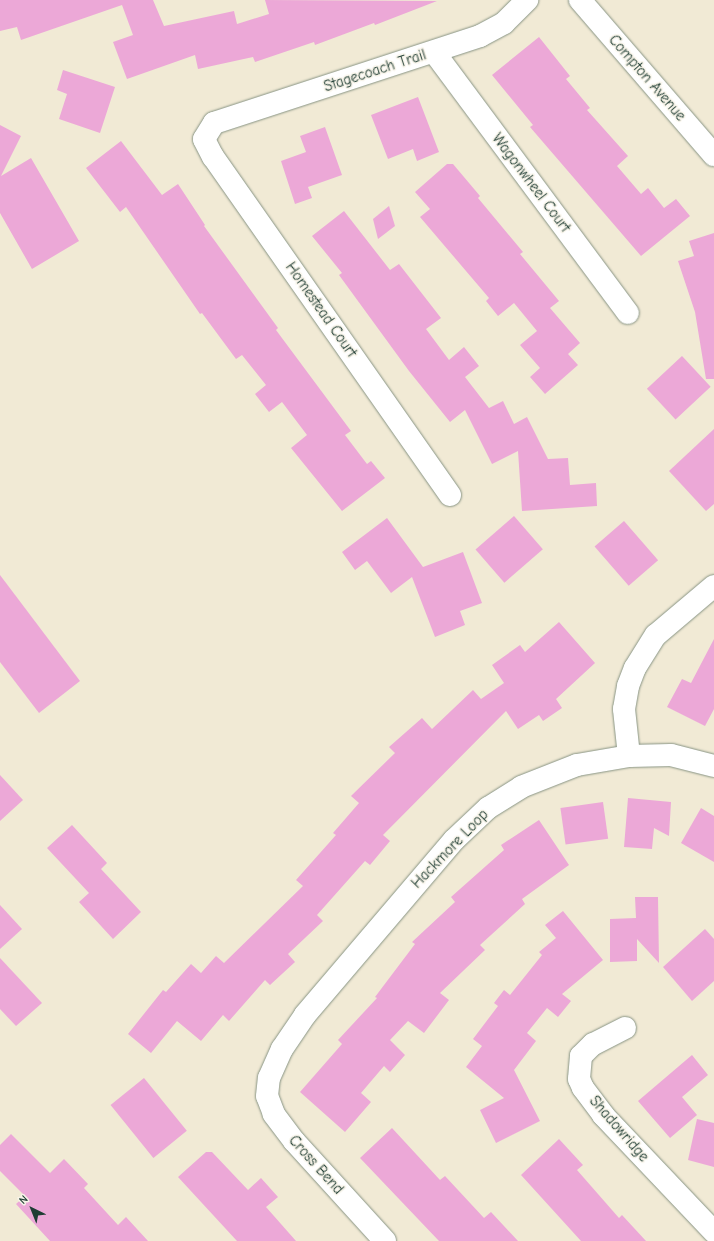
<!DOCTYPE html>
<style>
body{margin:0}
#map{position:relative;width:714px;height:1241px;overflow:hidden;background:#f1ead5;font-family:"Comic Neue",sans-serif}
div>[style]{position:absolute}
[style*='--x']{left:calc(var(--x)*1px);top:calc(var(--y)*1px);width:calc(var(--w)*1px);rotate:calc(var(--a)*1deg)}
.building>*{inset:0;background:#eca8d7;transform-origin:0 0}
.roads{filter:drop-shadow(0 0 1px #889484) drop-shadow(0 0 1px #889484)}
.minor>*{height:22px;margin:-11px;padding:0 11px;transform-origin:11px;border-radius:11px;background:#fff}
span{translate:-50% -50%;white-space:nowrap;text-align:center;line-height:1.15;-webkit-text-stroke:3px #f7f3e8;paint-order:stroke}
.street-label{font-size:15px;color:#1f3d34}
.north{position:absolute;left:12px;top:1189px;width:40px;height:40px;-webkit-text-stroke:3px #f7f3e8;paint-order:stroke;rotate:317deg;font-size:11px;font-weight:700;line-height:16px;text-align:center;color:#1f3d34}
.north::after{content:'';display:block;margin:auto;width:14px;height:18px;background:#1f3d34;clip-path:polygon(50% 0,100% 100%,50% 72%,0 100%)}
</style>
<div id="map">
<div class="building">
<i style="clip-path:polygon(0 0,153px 0,164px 26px,234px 11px,237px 24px,269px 14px,265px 0,437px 1px,375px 25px,374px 23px,315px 45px,314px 42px,255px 62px,253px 57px,198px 69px,195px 55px,127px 79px,113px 42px,133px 35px,122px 5px,21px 40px,17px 27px,0 31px)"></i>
<i style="clip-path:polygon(539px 37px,570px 76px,566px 79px,590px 108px,587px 110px,628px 156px,617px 166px,641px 194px,648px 188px,664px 208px,676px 199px,690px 216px,641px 256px,530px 127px,533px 125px,492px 75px)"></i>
<i style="clip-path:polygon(63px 70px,115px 87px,100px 133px,59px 119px,67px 94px,57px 90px)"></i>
<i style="clip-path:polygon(418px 97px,439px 152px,417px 161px,413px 149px,388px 159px,371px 115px)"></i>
<i style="clip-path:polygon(0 125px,21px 136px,1px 176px,31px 158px,79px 241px,32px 269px,0 213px)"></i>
<i style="clip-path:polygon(325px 127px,342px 175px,308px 187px,312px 198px,295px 204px,281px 161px,306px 152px,300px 136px)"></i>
<i style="clip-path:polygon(121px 141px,162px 195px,178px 184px,205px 225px,204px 226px,278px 328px,276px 330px,351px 431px,345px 435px,367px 464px,371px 461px,385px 478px,342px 511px,291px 448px,307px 435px,282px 402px,269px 412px,255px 394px,266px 385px,242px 355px,236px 359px,202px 313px,200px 314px,126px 207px,120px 212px,86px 168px)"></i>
<i style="clip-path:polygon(447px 164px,453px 164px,480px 196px,478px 198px,523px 252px,520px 254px,559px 301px,550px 308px,580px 343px,568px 354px,578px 365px,545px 394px,530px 377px,540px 368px,520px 345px,537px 331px,514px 303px,498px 316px,486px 301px,489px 298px,420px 217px,430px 209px,415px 192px)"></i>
<i style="clip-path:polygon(389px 206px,395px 226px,378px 239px,373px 219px)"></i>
<i style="clip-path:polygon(344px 211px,390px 270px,399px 264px,441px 318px,426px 329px,449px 360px,464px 347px,479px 366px,465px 377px,489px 408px,503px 401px,514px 424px,527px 417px,548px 459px,568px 458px,570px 485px,596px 483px,597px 506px,522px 511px,518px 451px,492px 464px,465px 410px,450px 422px,409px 371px,339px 275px,342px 273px,312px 236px)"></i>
<i style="clip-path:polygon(714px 233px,714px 379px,706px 379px,695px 312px,678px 261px,694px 256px,689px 241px)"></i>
<i style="left:682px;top:356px;width:42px;height:48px;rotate:47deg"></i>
<i style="clip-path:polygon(714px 429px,714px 504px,706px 511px,669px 471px)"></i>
<i style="left:514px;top:516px;width:44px;height:51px;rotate:49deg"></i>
<i style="clip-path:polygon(387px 518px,423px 567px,463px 552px,482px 603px,460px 611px,465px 625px,435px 637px,412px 577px,391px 593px,367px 561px,355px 570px,342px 552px)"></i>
<i style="left:624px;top:521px;width:52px;height:39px;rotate:49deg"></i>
<i style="clip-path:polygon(0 575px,80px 681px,39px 713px,0 662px)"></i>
<i style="clip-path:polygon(559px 622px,595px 663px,556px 699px,562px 708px,543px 721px,539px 715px,518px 729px,506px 711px,383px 835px,390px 841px,370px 865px,365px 861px,317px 915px,323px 921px,288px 954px,295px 962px,270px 985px,265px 980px,229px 1021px,223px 1015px,201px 1041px,177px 1021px,151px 1053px,128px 1034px,163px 990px,166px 992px,191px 964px,201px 973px,216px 956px,224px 963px,303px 886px,296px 880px,336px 835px,333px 833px,359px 803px,351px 796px,395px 753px,389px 747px,422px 718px,432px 729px,473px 690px,481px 699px,504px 683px,492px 665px,520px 645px,525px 652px)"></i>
<i style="clip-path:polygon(714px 639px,714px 709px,705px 726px,667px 707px,682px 679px,691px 683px)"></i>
<i style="clip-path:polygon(0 775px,23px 800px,0 821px)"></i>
<i style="clip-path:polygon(628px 798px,671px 802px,669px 836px,654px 828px,652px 849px,624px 847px)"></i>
<i style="left:603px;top:802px;width:37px;height:43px;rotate:82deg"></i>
<i style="clip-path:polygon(701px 808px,714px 816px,714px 862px,681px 843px)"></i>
<i style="clip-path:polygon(539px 820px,569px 865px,522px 899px,525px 904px,480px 945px,485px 950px,440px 993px,449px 1000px,424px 1033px,408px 1021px,390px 1040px,405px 1055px,390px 1072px,384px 1066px,361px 1093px,371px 1102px,345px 1132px,300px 1092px,342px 1044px,338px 1040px,377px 998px,375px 997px,415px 944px,412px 942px,455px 902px,451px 897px,504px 850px,501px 845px)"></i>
<i style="clip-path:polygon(72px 825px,107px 863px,101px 869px,141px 912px,113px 939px,79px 902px,89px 893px,47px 848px)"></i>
<i style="clip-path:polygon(635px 897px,658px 897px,659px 963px,637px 939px,637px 961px,610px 962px,610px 919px,636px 918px)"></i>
<i style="clip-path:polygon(0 905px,22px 929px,0 949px)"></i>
<i style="clip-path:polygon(563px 911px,603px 960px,562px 994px,571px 1001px,558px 1017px,547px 1008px,527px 1033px,536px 1041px,514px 1070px,540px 1121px,496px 1143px,480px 1110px,504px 1098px,466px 1067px,482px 1046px,473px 1039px,498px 1006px,494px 1003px,504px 990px,510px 995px,542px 955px,539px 952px,556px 938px,545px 925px)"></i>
<i style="clip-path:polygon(705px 929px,714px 939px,714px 981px,692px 1001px,663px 967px)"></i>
<i style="clip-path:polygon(0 958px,42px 1003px,16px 1026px,0 1009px)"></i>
<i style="clip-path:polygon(692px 1055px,708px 1075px,682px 1097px,697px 1115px,670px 1138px,638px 1101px)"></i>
<i style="left:144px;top:1078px;width:68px;height:43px;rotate:51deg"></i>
<i style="clip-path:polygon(697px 1119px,714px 1123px,714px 1167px,688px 1160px)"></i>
<i style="clip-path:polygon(392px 1128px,440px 1180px,445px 1176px,484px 1218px,491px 1212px,518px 1241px,439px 1241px,360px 1158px)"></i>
<i style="clip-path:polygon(11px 1134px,50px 1173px,64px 1159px,88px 1184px,84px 1188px,118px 1225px,126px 1217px,148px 1241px,50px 1241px,16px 1204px,25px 1196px,0 1171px,0 1145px)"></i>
<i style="clip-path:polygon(559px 1139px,583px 1165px,577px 1170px,619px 1218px,622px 1215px,646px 1241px,581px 1241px,521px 1175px)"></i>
<i style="clip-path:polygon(206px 1152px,212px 1152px,248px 1190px,261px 1178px,278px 1197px,266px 1207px,296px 1241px,237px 1241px,178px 1177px)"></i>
</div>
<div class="roads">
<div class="minor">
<i style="--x:580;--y:0;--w:205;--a:49.2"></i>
<i style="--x:434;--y:52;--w:325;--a:53.4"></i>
<i style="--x:450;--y:495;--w:413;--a:-125"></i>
<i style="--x:213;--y:157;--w:20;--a:-117"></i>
<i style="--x:204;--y:139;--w:19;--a:-58"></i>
<i style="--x:214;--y:123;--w:280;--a:-18.1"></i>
<i style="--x:480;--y:36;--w:27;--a:-28"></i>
<i style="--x:504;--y:23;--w:33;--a:-45"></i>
<i style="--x:629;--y:756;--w:47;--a:-96.1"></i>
<i style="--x:624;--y:709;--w:23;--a:-80"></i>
<i style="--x:628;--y:686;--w:19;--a:-69"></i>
<i style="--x:635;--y:668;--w:39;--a:-58"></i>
<i style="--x:656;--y:635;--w:76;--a:-40.2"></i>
<i style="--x:625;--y:1028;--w:36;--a:153"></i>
<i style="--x:593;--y:1044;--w:17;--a:135"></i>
<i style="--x:581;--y:1056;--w:23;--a:95"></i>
<i style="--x:579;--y:1079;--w:10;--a:66"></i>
<i style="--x:583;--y:1088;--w:34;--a:53"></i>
<i style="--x:603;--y:1115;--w:161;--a:46.5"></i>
<i style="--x:385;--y:1241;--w:135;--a:-132.3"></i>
<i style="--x:294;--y:1141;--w:34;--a:-127"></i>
<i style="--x:274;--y:1114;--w:19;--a:-111"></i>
<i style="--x:267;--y:1096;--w:18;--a:-84"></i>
<i style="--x:269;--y:1078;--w:32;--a:-66"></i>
<i style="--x:282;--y:1049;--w:41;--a:-55.9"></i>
<i style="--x:305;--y:1015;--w:230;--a:-49.6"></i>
<i style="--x:454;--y:840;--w:47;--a:-43.3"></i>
<i style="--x:488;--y:808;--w:39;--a:-32"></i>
<i style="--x:521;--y:787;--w:60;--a:-21.4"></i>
<i style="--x:577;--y:765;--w:53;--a:-9.8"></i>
<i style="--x:629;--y:756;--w:42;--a:-1.4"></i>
<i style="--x:671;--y:755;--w:44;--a:14.3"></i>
</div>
</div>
<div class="street-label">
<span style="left:375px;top:71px;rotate:-18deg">Stagecoach Trail</span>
<span style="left:647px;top:78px;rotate:49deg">Compton Avenue</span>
<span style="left:531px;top:183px;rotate:53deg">Wagonwheel Court</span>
<span style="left:321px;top:310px;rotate:55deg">Homestead Court</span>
<span style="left:450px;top:849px;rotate:-46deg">Hackmore Loop</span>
<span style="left:619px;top:1129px;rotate:49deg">Shadowridge</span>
<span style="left:316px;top:1165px;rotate:48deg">Cross Bend</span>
</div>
<div class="north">N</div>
</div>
